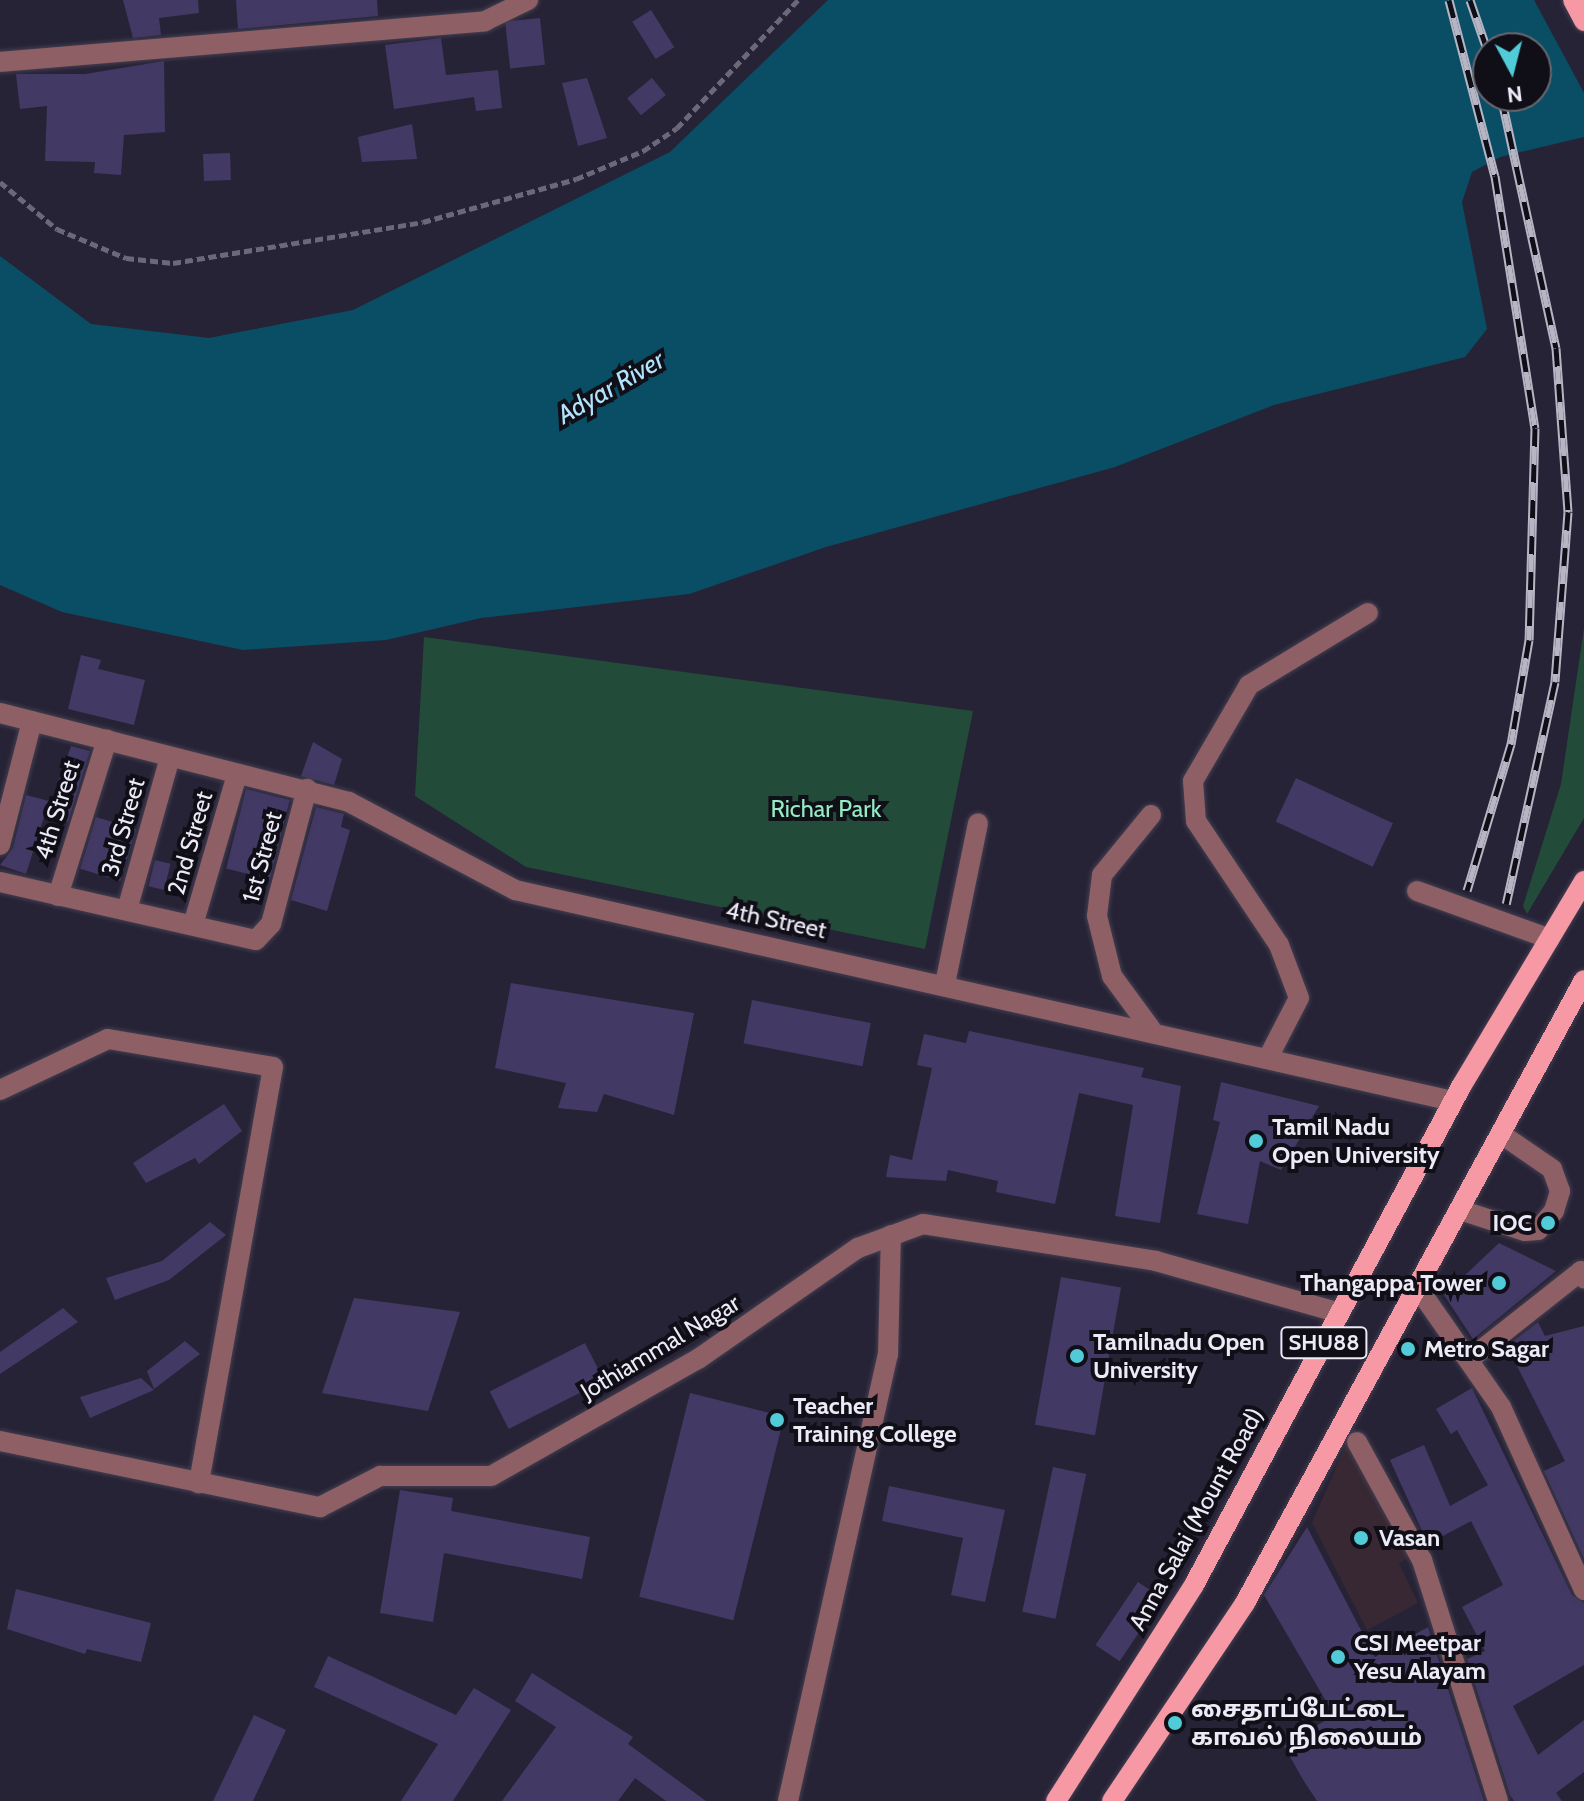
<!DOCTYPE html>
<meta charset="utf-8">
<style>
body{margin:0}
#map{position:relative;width:1584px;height:1801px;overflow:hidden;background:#272336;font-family:Cabin,"Noto Sans Tamil",sans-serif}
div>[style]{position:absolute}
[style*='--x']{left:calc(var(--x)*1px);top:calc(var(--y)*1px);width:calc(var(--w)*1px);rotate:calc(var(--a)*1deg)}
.medical>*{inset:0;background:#382833}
.green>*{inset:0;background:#224b39}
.water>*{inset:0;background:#094e65}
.pier>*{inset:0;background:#272336}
.building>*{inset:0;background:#433965;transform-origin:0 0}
.path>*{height:5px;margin-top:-2.5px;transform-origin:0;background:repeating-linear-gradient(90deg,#6b6879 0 8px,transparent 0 12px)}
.roads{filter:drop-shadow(0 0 2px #433f51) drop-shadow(0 0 2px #433f51)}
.minor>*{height:20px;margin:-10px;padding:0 10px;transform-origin:10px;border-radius:10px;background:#8e6065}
.major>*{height:20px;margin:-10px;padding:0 10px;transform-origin:10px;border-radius:10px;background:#f799a4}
.rail>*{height:9px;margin-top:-4.5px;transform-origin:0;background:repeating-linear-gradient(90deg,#100e16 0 18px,#b7b5c4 0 36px);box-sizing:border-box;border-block:2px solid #b7b5c4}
.dots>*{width:22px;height:22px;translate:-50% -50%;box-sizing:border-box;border:4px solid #100e16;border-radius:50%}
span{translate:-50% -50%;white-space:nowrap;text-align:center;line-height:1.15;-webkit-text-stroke:8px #100e16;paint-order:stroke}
.shield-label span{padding:2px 6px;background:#100e16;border:2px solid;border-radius:6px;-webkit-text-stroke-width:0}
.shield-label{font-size:22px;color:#eceaf7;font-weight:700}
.park-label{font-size:24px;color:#94ecc3}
.street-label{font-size:24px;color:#eceaf7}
.poi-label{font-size:24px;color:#eceaf7;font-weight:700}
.left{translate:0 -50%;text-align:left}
.right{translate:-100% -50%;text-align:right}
.water-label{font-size:26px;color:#b1e4fc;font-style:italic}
.north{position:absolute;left:1472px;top:32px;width:80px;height:80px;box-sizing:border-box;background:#100e16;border:2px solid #686670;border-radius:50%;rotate:173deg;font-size:22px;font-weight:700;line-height:32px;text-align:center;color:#eceaf7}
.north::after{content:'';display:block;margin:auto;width:28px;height:36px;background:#52cbd9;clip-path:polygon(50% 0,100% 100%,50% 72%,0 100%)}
</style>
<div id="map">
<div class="medical">
<i style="clip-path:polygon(1348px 1440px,1412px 1556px,1399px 1563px,1418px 1603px,1367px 1630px,1312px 1523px)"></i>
</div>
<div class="green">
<i style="clip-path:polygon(1584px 628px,1584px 818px,1527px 914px,1523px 906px,1561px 784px)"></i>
<i style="clip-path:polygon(424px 637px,973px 711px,925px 949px,526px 867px,415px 796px)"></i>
</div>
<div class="water">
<i style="clip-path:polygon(evenodd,828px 0,1567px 0,1584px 50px,1584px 137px,1500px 157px,1472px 172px,1462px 202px,1487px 329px,1465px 357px,1274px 405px,1115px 467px,826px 547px,689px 594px,481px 618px,386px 640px,243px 650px,62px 612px,0 585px,0 256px,91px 324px,209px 338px,353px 310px,670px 152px,828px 0,1488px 48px,1536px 48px,1536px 96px,1488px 96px,1488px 48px)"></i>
</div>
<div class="pier">
<i style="clip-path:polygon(1534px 0,1571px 0,1584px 40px,1584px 93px)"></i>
</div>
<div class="building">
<i style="clip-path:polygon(123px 0,198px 0,199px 13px,159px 18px,161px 35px,133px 38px)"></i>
<i style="clip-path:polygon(236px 0,377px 0,378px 16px,238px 29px)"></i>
<i style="left:651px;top:10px;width:44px;height:22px;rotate:58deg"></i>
<i style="left:540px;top:18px;width:47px;height:35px;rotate:84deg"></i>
<i style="clip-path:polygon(441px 38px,446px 75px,498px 70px,502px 108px,476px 111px,474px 97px,394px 109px,385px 45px)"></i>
<i style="clip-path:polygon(164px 61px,165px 132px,124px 135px,121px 175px,94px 173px,95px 162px,45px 161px,47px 106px,20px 109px,16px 74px,85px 74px)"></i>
<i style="clip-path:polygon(587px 78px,607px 138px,578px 146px,562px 83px)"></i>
<i style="left:652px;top:78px;width:22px;height:32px;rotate:51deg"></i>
<i style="clip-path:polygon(412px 124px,417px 159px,362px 162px,358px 137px)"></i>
<i style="left:230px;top:153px;width:27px;height:27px;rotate:88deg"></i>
<i style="clip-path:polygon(81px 655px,101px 660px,98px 669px,145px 680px,134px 725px,68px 709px)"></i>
<i style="clip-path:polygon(313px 742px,342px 759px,334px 785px,301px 776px)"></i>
<i style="clip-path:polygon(71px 746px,90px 751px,68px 822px,46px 816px)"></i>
<i style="left:1296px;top:778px;width:107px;height:48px;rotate:25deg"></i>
<i style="left:246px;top:789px;width:45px;height:82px;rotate:14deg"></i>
<i style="clip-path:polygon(26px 795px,49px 801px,26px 874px,0 865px,13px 848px)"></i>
<i style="clip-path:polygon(316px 807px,344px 814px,341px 827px,350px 830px,327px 911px,291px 900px)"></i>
<i style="left:96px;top:817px;width:42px;height:54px;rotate:17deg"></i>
<i style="left:155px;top:860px;width:16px;height:27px;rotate:14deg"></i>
<i style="clip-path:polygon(511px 983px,694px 1013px,674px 1115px,604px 1094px,597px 1112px,558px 1108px,566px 1083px,495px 1068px)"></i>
<i style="left:752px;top:1000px;width:121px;height:44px;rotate:11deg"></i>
<i style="clip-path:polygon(969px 1031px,1144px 1068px,1141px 1077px,1181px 1086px,1160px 1223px,1115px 1216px,1133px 1105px,1079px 1093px,1055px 1204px,996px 1192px,998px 1181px,948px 1170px,946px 1181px,886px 1177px,890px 1155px,912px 1160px,932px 1068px,917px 1065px,924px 1034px,966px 1043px)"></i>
<i style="clip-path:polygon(1221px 1082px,1319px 1106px,1281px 1170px,1260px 1161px,1248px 1224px,1197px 1214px,1220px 1122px,1213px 1120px)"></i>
<i style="clip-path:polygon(224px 1104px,242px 1131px,199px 1164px,195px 1158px,146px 1183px,133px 1163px)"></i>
<i style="clip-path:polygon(210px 1222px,226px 1235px,169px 1280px,115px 1300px,106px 1278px,162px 1261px)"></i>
<i style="clip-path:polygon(1499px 1243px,1556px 1271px,1473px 1339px,1444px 1295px)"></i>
<i style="left:1061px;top:1277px;width:61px;height:150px;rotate:10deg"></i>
<i style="clip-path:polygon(354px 1298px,460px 1312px,428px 1411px,322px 1393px)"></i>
<i style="clip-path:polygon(63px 1308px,78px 1322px,0 1374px,0 1352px)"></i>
<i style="clip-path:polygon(1538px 1322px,1545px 1336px,1584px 1326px,1584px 1559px,1544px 1471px,1565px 1461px,1507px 1346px)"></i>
<i style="clip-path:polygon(185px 1341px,200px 1354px,154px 1389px,147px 1371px)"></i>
<i style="left:585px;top:1343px;width:42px;height:107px;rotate:63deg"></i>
<i style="clip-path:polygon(141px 1378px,154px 1390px,90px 1418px,80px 1397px)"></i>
<i style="clip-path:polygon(1472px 1388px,1572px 1595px,1584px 1603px,1584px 1665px,1513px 1706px,1538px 1755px,1584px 1720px,1584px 1772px,1556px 1793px,1562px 1801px,1514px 1801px,1510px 1795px,1467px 1659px,1485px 1651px,1462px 1607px,1503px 1585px,1471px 1521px,1428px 1544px,1390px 1460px,1424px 1445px,1450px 1506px,1488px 1485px,1457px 1430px,1451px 1434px,1436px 1409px)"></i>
<i style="left:690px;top:1393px;width:97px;height:210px;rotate:14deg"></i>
<i style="left:1053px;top:1467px;width:34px;height:148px;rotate:12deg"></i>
<i style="clip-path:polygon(889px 1486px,1005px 1510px,985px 1602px,951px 1595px,963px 1538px,882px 1521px)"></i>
<i style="clip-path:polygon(400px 1490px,453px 1498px,451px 1511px,590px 1537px,582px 1579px,444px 1553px,433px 1622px,380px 1613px)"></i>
<i style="clip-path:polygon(1307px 1527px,1375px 1657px,1428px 1627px,1484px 1801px,1317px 1801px,1302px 1778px,1284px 1746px,1334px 1715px,1264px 1595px)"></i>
<i style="left:1138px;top:1582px;width:29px;height:76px;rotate:34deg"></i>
<i style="clip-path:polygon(16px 1589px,151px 1623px,141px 1662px,87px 1649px,85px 1654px,7px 1629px)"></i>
<i style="clip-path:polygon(328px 1656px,456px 1715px,474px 1688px,511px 1710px,453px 1801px,401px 1801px,438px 1744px,314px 1687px)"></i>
<i style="clip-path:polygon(532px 1673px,633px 1737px,628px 1744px,706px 1801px,666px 1801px,635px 1778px,618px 1801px,502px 1801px,556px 1727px,515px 1701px)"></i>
<i style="clip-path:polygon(254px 1715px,286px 1730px,253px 1801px,213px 1801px)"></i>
</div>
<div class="path">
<i style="--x:0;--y:182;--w:74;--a:39.5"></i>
<i style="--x:57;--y:229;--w:75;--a:22.8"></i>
<i style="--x:126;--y:258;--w:47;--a:6.1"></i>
<i style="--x:173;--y:263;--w:253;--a:-9.3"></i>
<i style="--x:423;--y:222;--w:159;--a:-15.7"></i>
<i style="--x:576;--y:179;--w:73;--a:-22.7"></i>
<i style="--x:643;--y:151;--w:41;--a:-34.1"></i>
<i style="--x:677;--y:128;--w:176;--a:-46.6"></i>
</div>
<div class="roads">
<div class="minor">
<i style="--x:0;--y:62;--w:487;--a:-4.8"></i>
<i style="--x:485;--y:21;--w:48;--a:-26"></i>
<i style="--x:0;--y:713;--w:360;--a:14.3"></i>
<i style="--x:349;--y:802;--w:188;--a:27.9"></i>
<i style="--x:515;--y:890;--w:961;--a:12.68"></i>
<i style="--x:1151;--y:815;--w:77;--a:129.2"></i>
<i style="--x:1102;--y:875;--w:41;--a:97"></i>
<i style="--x:1097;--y:916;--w:62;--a:76"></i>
<i style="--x:1112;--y:976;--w:66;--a:53.7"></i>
<i style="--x:0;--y:845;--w:128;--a:-75.5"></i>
<i style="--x:0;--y:882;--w:262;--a:12.8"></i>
<i style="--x:256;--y:940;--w:22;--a:-47"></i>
<i style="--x:271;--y:924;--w:140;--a:-75.1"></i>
<i style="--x:1417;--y:891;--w:141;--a:19.8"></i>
<i style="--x:58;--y:896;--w:164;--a:-72.6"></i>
<i style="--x:127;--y:910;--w:159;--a:-74.3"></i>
<i style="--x:193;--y:925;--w:156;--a:-73.7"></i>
<i style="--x:945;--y:984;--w:164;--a:-78.4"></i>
<i style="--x:1269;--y:1056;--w:65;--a:-62.7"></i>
<i style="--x:1299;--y:998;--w:57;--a:-110.7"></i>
<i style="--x:1279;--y:945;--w:149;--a:-123.8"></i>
<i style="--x:1196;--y:821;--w:40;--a:-94.3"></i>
<i style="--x:1193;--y:781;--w:111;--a:-59.7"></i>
<i style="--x:1249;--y:685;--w:139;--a:-31.2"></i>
<i style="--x:0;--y:1090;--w:119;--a:-25.3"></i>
<i style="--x:108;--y:1039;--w:167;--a:9.6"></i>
<i style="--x:273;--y:1067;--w:423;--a:100.1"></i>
<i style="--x:1460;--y:1210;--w:68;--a:17.9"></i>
<i style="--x:1525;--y:1231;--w:13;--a:-4"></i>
<i style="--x:1538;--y:1230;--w:25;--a:-50"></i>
<i style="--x:1554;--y:1211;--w:21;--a:-73"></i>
<i style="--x:1560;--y:1191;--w:23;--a:-110"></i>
<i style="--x:1552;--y:1169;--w:62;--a:-145.5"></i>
<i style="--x:1418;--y:1288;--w:145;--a:55.1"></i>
<i style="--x:1501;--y:1407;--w:201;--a:65.6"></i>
<i style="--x:1471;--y:1358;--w:140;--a:-38.3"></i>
<i style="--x:1581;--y:1271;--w:8;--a:67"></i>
<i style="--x:0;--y:1441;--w:327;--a:11.7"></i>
<i style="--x:320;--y:1507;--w:68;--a:-27.3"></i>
<i style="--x:380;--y:1476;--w:111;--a:0"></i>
<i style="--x:491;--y:1476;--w:238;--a:-29.5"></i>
<i style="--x:698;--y:1359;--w:195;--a:-34.8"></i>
<i style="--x:858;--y:1248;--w:69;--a:-20.3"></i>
<i style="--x:923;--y:1224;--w:236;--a:9"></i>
<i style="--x:1156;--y:1261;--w:191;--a:15.8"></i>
<i style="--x:1357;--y:1442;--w:135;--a:61.2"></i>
<i style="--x:1422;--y:1560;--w:253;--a:72.5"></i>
<i style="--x:788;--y:1801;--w:457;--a:-77.4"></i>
<i style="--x:888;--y:1355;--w:120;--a:-88.6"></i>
</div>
<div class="major">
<i style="--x:1573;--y:0;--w:24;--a:62"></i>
<i style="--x:1056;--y:1801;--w:256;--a:-57.4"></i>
<i style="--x:1194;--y:1585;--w:567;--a:-61.81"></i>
<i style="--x:1462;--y:1085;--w:238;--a:-59.1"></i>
<i style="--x:1112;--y:1801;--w:239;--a:-56.1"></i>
<i style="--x:1245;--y:1603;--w:709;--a:-61.45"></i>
</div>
</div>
<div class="rail">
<i style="--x:1449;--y:0;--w:182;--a:75.4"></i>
<i style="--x:1495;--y:176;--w:255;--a:81"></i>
<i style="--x:1535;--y:428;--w:212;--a:91.6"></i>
<i style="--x:1529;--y:640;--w:106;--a:99.8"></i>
<i style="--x:1511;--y:744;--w:153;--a:106.7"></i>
<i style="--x:1470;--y:0;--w:55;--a:70.9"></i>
<i style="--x:1501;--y:96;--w:258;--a:77.7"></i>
<i style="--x:1556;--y:348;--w:164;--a:85.8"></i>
<i style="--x:1568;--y:512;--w:170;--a:94.4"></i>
<i style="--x:1555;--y:682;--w:227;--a:102.4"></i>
</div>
<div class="dots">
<i style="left:1256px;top:1141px;background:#52cbd9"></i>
<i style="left:1548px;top:1223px;background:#52cbd9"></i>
<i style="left:1499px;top:1283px;background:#52cbd9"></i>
<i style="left:1408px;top:1349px;background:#52cbd9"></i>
<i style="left:1077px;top:1356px;background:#52cbd9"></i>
<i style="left:777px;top:1420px;background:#52cbd9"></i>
<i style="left:1361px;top:1538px;background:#52cbd9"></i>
<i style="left:1338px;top:1657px;background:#52cbd9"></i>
<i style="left:1175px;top:1723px;background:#52cbd9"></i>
</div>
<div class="shield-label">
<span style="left:1324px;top:1343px">SHU88</span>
</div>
<div class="park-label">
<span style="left:826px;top:809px">Richar Park</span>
</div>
<div class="street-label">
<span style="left:57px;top:810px;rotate:-73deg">4th Street</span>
<span style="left:123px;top:827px;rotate:-74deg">3rd Street</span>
<span style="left:190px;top:843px;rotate:-74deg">2nd Street</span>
<span style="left:262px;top:857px;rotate:-75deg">1st Street</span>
<span style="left:776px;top:920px;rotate:12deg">4th Street</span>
<span style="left:660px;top:1347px;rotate:-31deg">Jothiammal Nagar</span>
<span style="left:1196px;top:1519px;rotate:-61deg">Anna Salai (Mount Road)</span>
</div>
<div class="poi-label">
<span class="left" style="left:1272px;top:1141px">Tamil Nadu<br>Open University</span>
<span class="right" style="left:1532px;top:1223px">IOC</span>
<span class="right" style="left:1483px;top:1283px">Thangappa Tower</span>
<span class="left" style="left:1093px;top:1356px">Tamilnadu Open<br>University</span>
<span class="left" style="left:1424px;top:1349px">Metro Sagar</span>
<span class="left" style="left:793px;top:1420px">Teacher<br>Training College</span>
<span class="left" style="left:1379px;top:1538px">Vasan</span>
<span class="left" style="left:1354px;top:1657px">CSI Meetpar<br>Yesu Alayam</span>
<span class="left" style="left:1191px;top:1723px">சைதாப்பேட்டை<br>காவல் நிலையம்</span>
</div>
<div class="water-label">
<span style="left:611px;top:388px;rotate:-30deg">Adyar River</span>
</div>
<div class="north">N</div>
</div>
